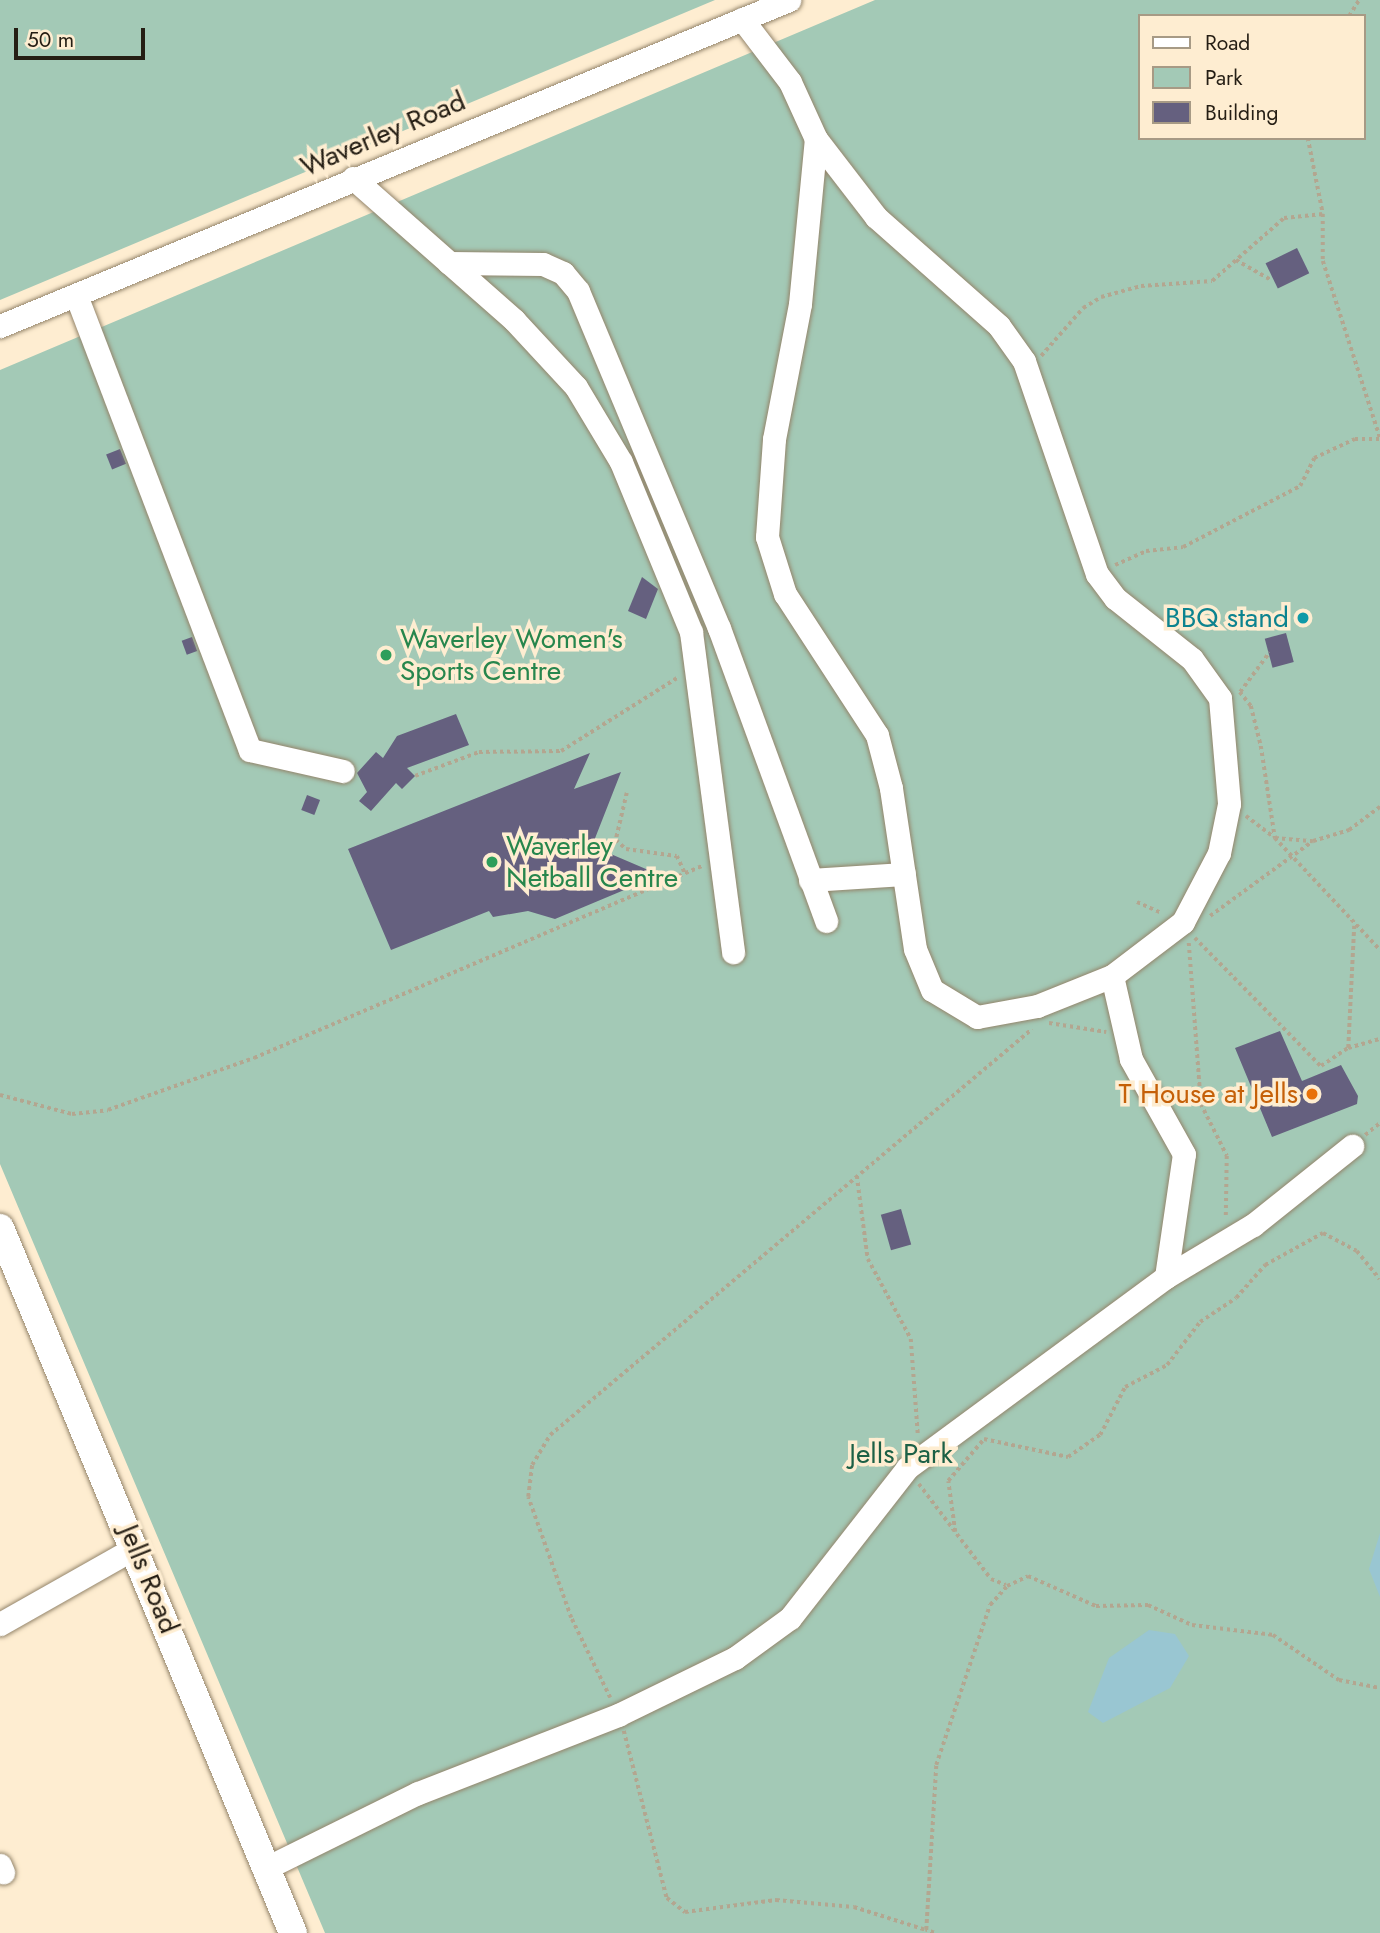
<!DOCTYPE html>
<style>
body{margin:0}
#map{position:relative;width:1380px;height:1933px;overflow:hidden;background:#feedd1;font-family:Jost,sans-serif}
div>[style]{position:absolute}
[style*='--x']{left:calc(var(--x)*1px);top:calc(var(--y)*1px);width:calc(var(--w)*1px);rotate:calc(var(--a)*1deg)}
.green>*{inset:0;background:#a3c9b6}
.water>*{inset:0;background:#99c6d2}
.building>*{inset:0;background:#65607f;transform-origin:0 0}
.path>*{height:3.5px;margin-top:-1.75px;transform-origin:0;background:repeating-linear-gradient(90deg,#b3a690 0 3.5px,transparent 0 7px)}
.roads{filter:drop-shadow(0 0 2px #94856b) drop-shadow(0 0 2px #94856b)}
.minor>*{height:23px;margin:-11.5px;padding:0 11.5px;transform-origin:11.5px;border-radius:11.5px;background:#fff}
.major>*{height:28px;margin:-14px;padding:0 14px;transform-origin:14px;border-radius:14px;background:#fff}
.dots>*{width:19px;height:19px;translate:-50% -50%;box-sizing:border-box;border:4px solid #feedd1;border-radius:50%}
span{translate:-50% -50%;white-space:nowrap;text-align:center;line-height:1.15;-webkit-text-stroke:7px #feedd1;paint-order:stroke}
.street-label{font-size:28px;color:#251e14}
.culture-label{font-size:28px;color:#0d838f}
.right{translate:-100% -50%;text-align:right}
.leisure-label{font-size:28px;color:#27864d}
.left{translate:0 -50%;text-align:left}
.food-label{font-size:28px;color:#c56008}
.park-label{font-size:28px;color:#1c6046}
.legend{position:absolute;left:1138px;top:14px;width:228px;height:126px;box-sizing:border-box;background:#feedd1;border:2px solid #a79a85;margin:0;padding:9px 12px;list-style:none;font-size:21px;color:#251e14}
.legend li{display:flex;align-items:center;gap:14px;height:35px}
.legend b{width:35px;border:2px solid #a79a85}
.scale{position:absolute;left:14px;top:28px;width:131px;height:32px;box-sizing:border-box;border:4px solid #251e14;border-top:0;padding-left:9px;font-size:21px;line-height:24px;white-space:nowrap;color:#251e14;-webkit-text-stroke:5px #feedd1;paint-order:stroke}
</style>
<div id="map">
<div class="green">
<i style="clip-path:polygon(0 0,715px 0,0 300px)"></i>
<i style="clip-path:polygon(evenodd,875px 0,1380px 0,1380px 1933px,325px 1933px,0 1164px,0 370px,875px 0,1140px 16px,1364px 16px,1364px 138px,1140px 138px,1140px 16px)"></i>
</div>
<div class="water">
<i style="clip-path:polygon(1380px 1533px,1380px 1597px,1369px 1569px)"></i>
<i style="clip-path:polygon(1149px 1630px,1175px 1634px,1189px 1656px,1170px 1688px,1103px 1723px,1088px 1712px,1109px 1658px)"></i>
</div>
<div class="building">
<i style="left:1297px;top:248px;width:28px;height:35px;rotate:64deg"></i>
<i style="left:120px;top:449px;width:16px;height:15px;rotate:68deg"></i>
<i style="clip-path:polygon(642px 577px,658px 589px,646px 619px,628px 611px)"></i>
<i style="left:1286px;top:633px;width:30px;height:22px;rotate:75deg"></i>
<i style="left:192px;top:637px;width:15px;height:11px;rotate:70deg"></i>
<i style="clip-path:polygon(456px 714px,469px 745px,407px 768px,415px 776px,402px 789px,396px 783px,371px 811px,359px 801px,367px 792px,357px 773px,376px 752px,383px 758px,397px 736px)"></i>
<i style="clip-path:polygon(590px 753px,574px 789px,621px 772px,592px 846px,660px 875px,555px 919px,528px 911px,493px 917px,489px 911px,391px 950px,348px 849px)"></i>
<i style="left:307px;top:795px;width:14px;height:16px;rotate:21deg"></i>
<i style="clip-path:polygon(1280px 1031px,1302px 1081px,1341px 1065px,1358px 1096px,1357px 1104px,1272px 1137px,1235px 1048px)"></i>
<i style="left:901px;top:1209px;width:37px;height:21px;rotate:74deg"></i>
</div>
<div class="path">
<i style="--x:1349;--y:16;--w:19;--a:-58"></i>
<i style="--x:1308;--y:138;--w:77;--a:78.8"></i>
<i style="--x:1323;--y:214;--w:47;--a:90"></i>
<i style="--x:1323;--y:261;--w:186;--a:72.1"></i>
<i style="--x:1236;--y:260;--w:40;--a:29.7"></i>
<i style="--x:1041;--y:356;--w:64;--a:-48.8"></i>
<i style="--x:1083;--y:308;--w:21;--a:-31"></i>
<i style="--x:1101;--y:297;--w:41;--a:-15.4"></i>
<i style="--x:1141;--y:286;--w:71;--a:-4"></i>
<i style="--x:1212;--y:281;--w:96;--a:-41.2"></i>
<i style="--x:1284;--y:218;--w:39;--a:-6"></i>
<i style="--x:1115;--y:565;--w:34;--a:-24"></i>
<i style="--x:1146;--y:551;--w:37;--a:-6"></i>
<i style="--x:1183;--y:547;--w:132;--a:-27.5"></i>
<i style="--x:1300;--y:486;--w:31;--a:-63"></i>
<i style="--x:1314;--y:458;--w:45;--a:-24.9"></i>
<i style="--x:1355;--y:439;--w:25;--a:0"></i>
<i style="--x:1240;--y:692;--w:18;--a:52"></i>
<i style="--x:1251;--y:706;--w:41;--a:76"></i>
<i style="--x:1261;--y:746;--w:93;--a:81.3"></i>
<i style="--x:1275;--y:838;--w:38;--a:5"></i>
<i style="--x:1240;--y:692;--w:49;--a:-53.4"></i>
<i style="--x:415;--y:776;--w:68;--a:-20.6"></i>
<i style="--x:479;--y:752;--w:82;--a:-0.7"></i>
<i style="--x:561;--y:751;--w:137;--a:-32.2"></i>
<i style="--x:627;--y:793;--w:48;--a:103.2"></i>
<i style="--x:616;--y:840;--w:13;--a:42"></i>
<i style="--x:626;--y:849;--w:51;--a:7.8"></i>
<i style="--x:677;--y:856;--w:19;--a:65"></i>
<i style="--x:1246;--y:816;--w:36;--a:37"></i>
<i style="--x:1275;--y:838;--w:154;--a:46.8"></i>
<i style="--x:1137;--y:902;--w:27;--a:24"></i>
<i style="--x:1210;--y:916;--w:127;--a:-36.1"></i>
<i style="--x:1313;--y:841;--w:38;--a:-17"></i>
<i style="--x:1349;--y:830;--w:39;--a:-37"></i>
<i style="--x:1195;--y:938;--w:180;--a:45.5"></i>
<i style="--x:1321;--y:1066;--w:32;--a:-34"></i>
<i style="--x:1348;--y:1048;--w:33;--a:-16"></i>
<i style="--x:1189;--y:943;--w:161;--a:85.7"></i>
<i style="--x:1201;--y:1104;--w:58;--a:63.4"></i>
<i style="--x:1227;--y:1156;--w:62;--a:90.9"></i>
<i style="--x:1049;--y:1023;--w:58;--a:9"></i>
<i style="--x:1348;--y:1048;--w:122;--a:-87.2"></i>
<i style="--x:0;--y:1095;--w:74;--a:14.8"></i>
<i style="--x:72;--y:1114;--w:36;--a:-6"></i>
<i style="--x:108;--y:1110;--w:155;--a:-19.6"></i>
<i style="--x:254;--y:1058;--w:487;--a:-23.2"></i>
<i style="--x:1365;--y:1135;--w:19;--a:-39"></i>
<i style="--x:857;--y:1176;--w:84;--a:82.5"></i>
<i style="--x:868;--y:1259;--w:91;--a:61.7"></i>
<i style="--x:911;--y:1339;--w:96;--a:85.8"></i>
<i style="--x:919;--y:1484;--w:119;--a:52.8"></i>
<i style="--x:991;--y:1579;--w:16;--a:22"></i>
<i style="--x:955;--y:1532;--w:51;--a:-97.8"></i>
<i style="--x:948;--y:1481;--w:55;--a:-49.4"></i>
<i style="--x:984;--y:1439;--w:86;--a:12.1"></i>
<i style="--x:1068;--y:1457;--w:39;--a:-35"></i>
<i style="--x:1100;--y:1435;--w:54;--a:-62.5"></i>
<i style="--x:1125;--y:1387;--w:47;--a:-27.6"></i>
<i style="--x:1167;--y:1365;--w:54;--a:-52.5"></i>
<i style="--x:1200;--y:1322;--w:43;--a:-33.7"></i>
<i style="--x:1236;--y:1298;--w:44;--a:-48.7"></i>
<i style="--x:1265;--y:1265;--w:66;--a:-28.9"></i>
<i style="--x:1323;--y:1233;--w:38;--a:28"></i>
<i style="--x:1357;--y:1251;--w:36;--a:51"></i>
<i style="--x:610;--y:1698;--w:89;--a:-116"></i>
<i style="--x:571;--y:1618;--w:128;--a:-109.6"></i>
<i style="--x:528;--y:1497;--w:32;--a:-83"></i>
<i style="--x:532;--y:1465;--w:35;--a:-59"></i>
<i style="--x:550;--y:1435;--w:630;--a:-40.11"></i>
<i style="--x:624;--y:1731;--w:172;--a:75.6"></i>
<i style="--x:667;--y:1898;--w:23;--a:38"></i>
<i style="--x:685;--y:1912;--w:92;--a:-7.5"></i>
<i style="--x:776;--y:1900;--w:78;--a:5.1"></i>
<i style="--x:854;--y:1907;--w:76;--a:17.7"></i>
<i style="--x:934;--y:1933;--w:9;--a:-159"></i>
<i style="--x:926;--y:1930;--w:165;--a:-86.5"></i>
<i style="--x:936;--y:1765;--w:169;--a:-71.4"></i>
<i style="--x:990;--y:1605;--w:25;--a:-48"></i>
<i style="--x:1007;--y:1586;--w:23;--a:-25"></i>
<i style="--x:1028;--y:1576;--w:74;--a:23.8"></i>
<i style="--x:1096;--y:1606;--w:52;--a:-1.1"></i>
<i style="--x:1148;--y:1605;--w:48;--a:24.4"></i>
<i style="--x:1192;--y:1625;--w:82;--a:7"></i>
<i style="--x:1273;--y:1635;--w:80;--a:34.3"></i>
<i style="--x:1339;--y:1680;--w:42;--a:11"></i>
</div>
<div class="roads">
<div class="minor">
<i style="--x:742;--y:19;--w:79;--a:52.7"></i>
<i style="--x:790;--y:82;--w:63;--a:65.5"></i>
<i style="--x:816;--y:139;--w:98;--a:52.4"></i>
<i style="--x:876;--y:217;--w:164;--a:41.5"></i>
<i style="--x:999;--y:326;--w:43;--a:54.5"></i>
<i style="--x:1024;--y:361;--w:225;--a:71.1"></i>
<i style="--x:1097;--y:574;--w:30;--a:53"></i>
<i style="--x:1115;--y:598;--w:98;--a:38.4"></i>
<i style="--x:1192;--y:659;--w:48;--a:54.3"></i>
<i style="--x:1220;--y:698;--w:106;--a:85.1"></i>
<i style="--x:1229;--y:804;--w:50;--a:101.5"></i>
<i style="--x:1219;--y:853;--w:78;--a:117.6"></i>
<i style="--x:1183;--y:922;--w:89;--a:142.7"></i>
<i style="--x:1112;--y:976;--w:81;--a:158.2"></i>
<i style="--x:1037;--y:1006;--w:61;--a:169.6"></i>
<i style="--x:977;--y:1017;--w:52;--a:-149"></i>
<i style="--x:932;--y:990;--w:44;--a:-112.5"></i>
<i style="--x:915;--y:949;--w:163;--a:-98.5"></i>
<i style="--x:891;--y:788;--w:55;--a:-104.8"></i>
<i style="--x:877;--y:735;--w:168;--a:-123.1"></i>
<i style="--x:785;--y:594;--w:60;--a:-107.5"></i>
<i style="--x:767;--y:537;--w:98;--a:-85.9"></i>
<i style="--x:774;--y:439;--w:137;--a:-79.1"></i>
<i style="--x:800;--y:304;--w:166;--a:-84.5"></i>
<i style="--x:353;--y:178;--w:215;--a:41.4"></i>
<i style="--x:514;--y:320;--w:91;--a:47.2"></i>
<i style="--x:576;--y:387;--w:87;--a:59"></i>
<i style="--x:621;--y:462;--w:184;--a:67.6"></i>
<i style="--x:691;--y:632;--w:323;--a:82.5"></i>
<i style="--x:449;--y:263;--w:94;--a:0.6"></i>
<i style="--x:543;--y:264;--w:22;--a:24"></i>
<i style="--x:563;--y:273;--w:23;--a:50"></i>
<i style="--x:578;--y:291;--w:365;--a:67.3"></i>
<i style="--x:719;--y:628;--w:312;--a:69.9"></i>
<i style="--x:76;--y:295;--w:487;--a:69.1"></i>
<i style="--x:250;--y:750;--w:95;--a:12.7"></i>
<i style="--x:0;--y:326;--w:854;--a:-22.45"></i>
<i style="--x:810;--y:880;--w:94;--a:-3.7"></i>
<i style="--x:1166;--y:1277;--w:101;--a:-30.9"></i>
<i style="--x:1253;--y:1225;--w:127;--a:-38.6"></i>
<i style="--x:0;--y:1624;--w:156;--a:-29.5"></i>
<i style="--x:0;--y:1865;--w:8;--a:67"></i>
<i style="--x:266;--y:1868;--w:169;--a:-26.3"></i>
<i style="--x:418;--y:1793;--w:215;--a:-21.3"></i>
<i style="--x:618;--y:1715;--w:130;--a:-26"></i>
<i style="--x:735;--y:1658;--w:68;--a:-36"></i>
<i style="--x:790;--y:1618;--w:190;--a:-52"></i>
<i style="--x:907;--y:1468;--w:322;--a:-36.4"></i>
<i style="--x:1166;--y:1277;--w:124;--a:-81.7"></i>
<i style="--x:1184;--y:1154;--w:109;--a:-119.2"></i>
<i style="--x:1131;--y:1059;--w:85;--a:-102.9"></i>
</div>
<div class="major">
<i style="--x:0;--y:1228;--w:763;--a:67.43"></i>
</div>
</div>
<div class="dots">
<i style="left:1303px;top:618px;background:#0f9aa8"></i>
<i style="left:386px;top:655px;background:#2e9e5b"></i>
<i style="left:492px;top:862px;background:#2e9e5b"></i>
<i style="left:1312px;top:1094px;background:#e8710a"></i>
</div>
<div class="street-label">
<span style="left:383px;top:134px;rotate:-23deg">Waverley Road</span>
<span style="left:149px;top:1579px;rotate:68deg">Jells Road</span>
</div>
<div class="culture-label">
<span class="right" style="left:1289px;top:618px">BBQ stand</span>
</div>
<div class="leisure-label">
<span class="left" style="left:400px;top:655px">Waverley Women's<br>Sports Centre</span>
<span class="left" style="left:506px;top:862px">Waverley<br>Netball Centre</span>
</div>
<div class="food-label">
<span class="right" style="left:1298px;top:1094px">T House at Jells</span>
</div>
<div class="park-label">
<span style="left:901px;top:1454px">Jells Park</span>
</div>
<ul class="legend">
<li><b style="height:9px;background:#fff"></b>Road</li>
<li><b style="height:19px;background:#a3c9b6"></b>Park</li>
<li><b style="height:19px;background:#65607f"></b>Building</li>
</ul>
<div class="scale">50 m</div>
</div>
